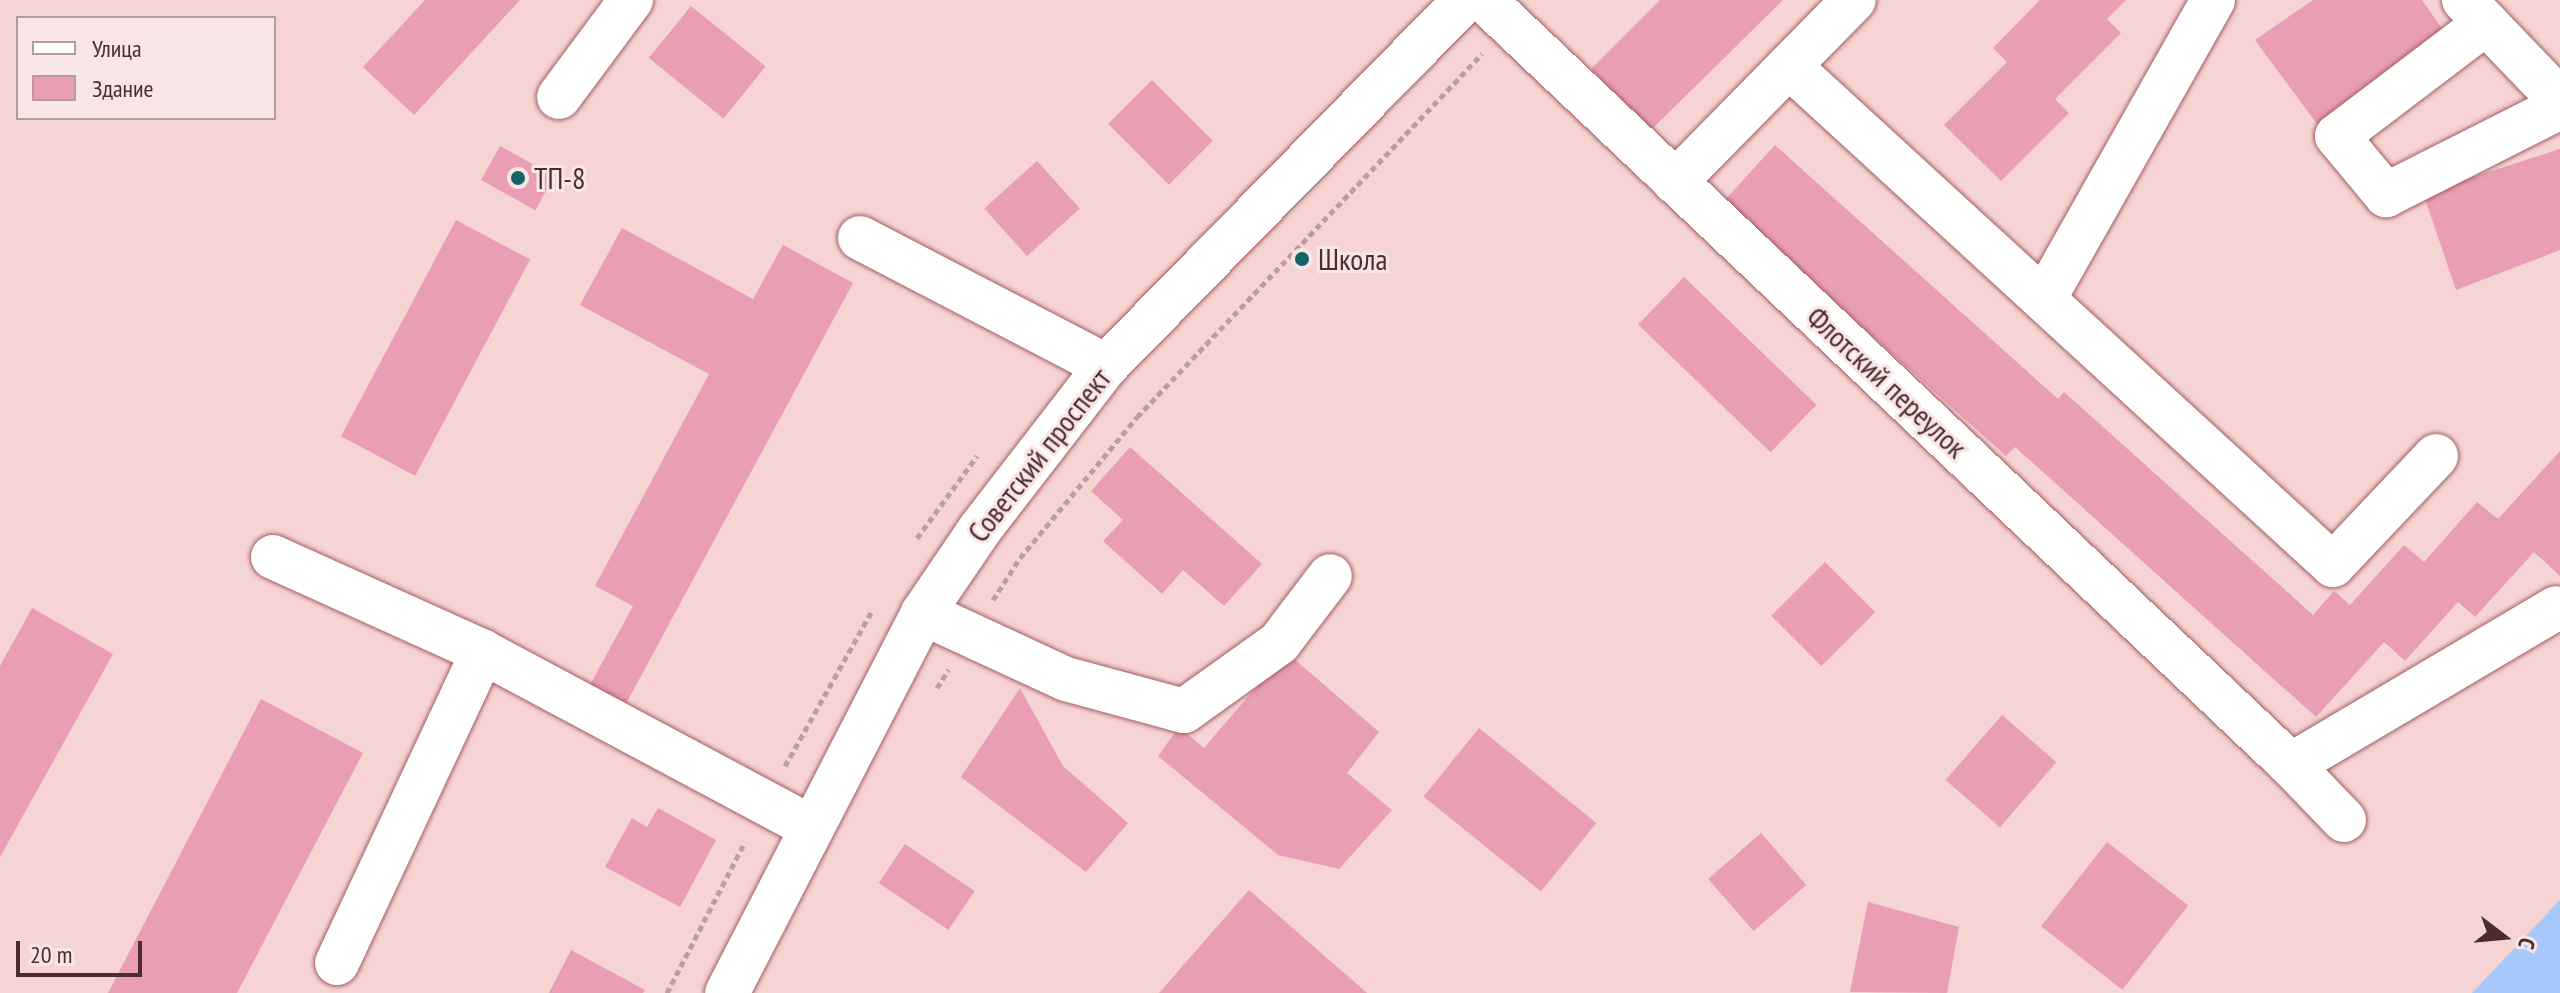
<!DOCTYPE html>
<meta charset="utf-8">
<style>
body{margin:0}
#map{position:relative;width:2560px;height:993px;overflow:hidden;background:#f5d4d3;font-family:"PT Sans Narrow",sans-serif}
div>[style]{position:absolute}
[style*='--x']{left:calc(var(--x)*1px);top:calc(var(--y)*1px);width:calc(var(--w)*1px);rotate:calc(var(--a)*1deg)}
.water>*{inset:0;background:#a8c7fa}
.building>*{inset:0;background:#e99eb4;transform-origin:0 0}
.path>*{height:5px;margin-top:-2.5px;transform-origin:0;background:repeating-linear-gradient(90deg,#be9d9c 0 6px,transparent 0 10px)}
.roads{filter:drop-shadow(0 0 2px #a45d5d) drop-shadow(0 0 2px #a45d5d)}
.minor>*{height:44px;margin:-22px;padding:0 22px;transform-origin:22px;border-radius:22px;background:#fff}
.dots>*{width:22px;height:22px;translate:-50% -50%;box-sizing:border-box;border:4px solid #f7e6e5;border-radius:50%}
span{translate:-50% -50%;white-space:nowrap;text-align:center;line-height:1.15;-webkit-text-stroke:6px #f7e6e5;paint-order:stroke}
.poi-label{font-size:30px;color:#4c2c2c}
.left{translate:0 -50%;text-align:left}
.street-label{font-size:30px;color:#4c2c2c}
.legend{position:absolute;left:16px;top:16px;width:260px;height:104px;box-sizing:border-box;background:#f7e6e5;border:2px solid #b39c9b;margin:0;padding:10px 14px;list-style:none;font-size:24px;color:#4c2c2c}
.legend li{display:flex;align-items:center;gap:16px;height:40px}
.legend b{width:40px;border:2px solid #b39c9b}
.north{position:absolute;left:2464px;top:897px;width:80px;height:80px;-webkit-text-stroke:6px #f7e6e5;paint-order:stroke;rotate:106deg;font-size:22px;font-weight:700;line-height:32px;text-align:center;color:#4c2c2c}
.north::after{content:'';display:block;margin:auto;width:28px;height:36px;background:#4c2c2c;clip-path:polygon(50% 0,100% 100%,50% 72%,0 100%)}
.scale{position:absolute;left:16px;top:941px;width:126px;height:36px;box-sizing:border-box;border:4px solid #4c2c2c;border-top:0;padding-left:10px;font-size:24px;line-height:28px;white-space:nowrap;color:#4c2c2c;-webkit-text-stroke:6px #f7e6e5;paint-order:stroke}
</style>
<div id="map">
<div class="water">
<i style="clip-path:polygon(2560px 900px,2560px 993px,2472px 993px)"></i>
</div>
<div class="building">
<i style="clip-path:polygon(425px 0,520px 0,414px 115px,363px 67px)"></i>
<i style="clip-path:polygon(1660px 0,1783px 0,1651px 130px,1591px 69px)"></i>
<i style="clip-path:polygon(2040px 0,2126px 0,2107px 19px,2121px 33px,2055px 99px,2069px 113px,2001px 181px,1944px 125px,2007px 62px,1993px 48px)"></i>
<i style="clip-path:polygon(2313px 0,2422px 0,2446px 34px,2317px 124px,2255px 40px)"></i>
<i style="left:691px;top:6px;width:96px;height:67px;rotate:39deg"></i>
<i style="left:1152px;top:80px;width:86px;height:62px;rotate:45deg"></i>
<i style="clip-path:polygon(1775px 145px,2058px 399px,2064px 392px,2313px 615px,2334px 591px,2350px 605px,2404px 545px,2424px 562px,2477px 502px,2498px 519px,2560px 451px,2560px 576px,2534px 552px,2475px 617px,2458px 602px,2405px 661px,2384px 642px,2316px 717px,2015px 447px,2006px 456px,1723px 202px)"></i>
<i style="left:500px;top:146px;width:62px;height:39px;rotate:29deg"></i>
<i style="clip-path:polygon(2560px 149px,2560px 250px,2456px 290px,2423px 193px)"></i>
<i style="left:1037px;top:161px;width:64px;height:71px;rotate:48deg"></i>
<i style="left:456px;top:220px;width:84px;height:245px;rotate:28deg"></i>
<i style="clip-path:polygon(622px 228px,753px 299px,783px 245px,853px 283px,621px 713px,585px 694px,633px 606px,595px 586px,709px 374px,580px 305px)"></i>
<i style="left:1684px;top:277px;width:184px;height:66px;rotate:44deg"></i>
<i style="clip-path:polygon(1130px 447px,1262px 564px,1224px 606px,1183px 570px,1162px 594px,1103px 541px,1123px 520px,1091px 491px)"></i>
<i style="left:1825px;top:562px;width:71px;height:76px;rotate:45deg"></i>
<i style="clip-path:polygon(32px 608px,113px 654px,0 857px,0 666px)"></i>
<i style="clip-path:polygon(1286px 652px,1379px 732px,1347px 773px,1392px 810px,1339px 869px,1278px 855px,1158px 756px,1179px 727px,1204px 748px)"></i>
<i style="clip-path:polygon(1020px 688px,1063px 766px,1128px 823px,1086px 872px,961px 777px)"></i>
<i style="clip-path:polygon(261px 699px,363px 753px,237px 993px,108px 993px)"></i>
<i style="left:2002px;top:715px;width:72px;height:86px;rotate:41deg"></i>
<i style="left:1479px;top:728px;width:151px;height:88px;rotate:39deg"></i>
<i style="clip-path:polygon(658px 808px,716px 840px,680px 907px,605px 867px,632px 818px,647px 827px)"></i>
<i style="left:1761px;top:833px;width:69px;height:70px;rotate:49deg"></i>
<i style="left:2107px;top:842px;width:103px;height:107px;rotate:38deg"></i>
<i style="left:905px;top:844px;width:84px;height:47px;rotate:34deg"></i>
<i style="clip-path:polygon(1249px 890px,1367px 993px,1159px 993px)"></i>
<i style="clip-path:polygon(1868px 902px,1959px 927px,1947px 993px,1850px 992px)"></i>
<i style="clip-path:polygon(571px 950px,645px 990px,643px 993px,549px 993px)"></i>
</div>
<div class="path">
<i style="--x:917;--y:538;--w:102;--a:-53.8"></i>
<i style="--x:993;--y:600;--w:50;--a:-57.3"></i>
<i style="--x:1020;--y:558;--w:183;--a:-50.3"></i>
<i style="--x:1137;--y:417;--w:501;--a:-46.46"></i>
<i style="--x:937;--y:688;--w:22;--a:-58"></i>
<i style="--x:785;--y:766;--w:178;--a:-60.7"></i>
<i style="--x:667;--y:993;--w:170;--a:-62.7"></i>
</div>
<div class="roads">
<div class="minor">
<i style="--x:1484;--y:0;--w:1112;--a:43.47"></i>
<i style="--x:2464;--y:0;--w:139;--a:46.2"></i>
<i style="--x:2486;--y:23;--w:187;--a:142.8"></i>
<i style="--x:2337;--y:136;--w:77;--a:50.3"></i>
<i style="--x:2386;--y:195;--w:195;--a:-26.8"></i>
<i style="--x:1789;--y:66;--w:738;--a:42.53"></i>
<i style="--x:2333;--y:565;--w:150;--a:-46.6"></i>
<i style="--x:559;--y:97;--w:121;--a:-53.4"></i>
<i style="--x:1675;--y:182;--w:255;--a:-45.5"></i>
<i style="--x:860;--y:238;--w:277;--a:27.5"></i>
<i style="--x:2044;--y:299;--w:343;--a:-60.5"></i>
<i style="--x:273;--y:557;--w:230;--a:24.3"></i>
<i style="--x:923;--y:613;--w:157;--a:24.8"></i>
<i style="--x:1066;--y:679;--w:122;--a:15.2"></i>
<i style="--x:1184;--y:711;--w:117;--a:-35.6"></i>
<i style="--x:1279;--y:643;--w:84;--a:-52.7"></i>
<i style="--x:2344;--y:820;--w:76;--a:-133.9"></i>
<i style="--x:2291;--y:765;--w:308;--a:-30.6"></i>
<i style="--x:337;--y:963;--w:344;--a:-64.9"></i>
<i style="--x:483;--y:652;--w:373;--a:28.1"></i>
<i style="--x:727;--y:993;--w:428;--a:-62.7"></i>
<i style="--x:923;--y:613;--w:102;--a:-55.8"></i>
<i style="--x:980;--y:529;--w:206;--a:-52.3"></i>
<i style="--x:1106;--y:366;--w:513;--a:-45.55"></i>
</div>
</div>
<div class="dots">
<i style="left:518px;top:178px;background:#156468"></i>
<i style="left:1302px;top:259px;background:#156468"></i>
</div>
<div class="poi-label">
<span class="left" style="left:534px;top:178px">ТП-8</span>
<span class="left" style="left:1318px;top:259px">Школа</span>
</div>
<div class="street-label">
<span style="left:1887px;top:382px;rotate:43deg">Флотский переулок</span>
<span style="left:1039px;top:455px;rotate:-52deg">Советский проспект</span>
</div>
<ul class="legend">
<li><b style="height:10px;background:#fff"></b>Улица</li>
<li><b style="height:22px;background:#e99eb4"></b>Здание</li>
</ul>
<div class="north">С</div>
<div class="scale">20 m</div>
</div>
